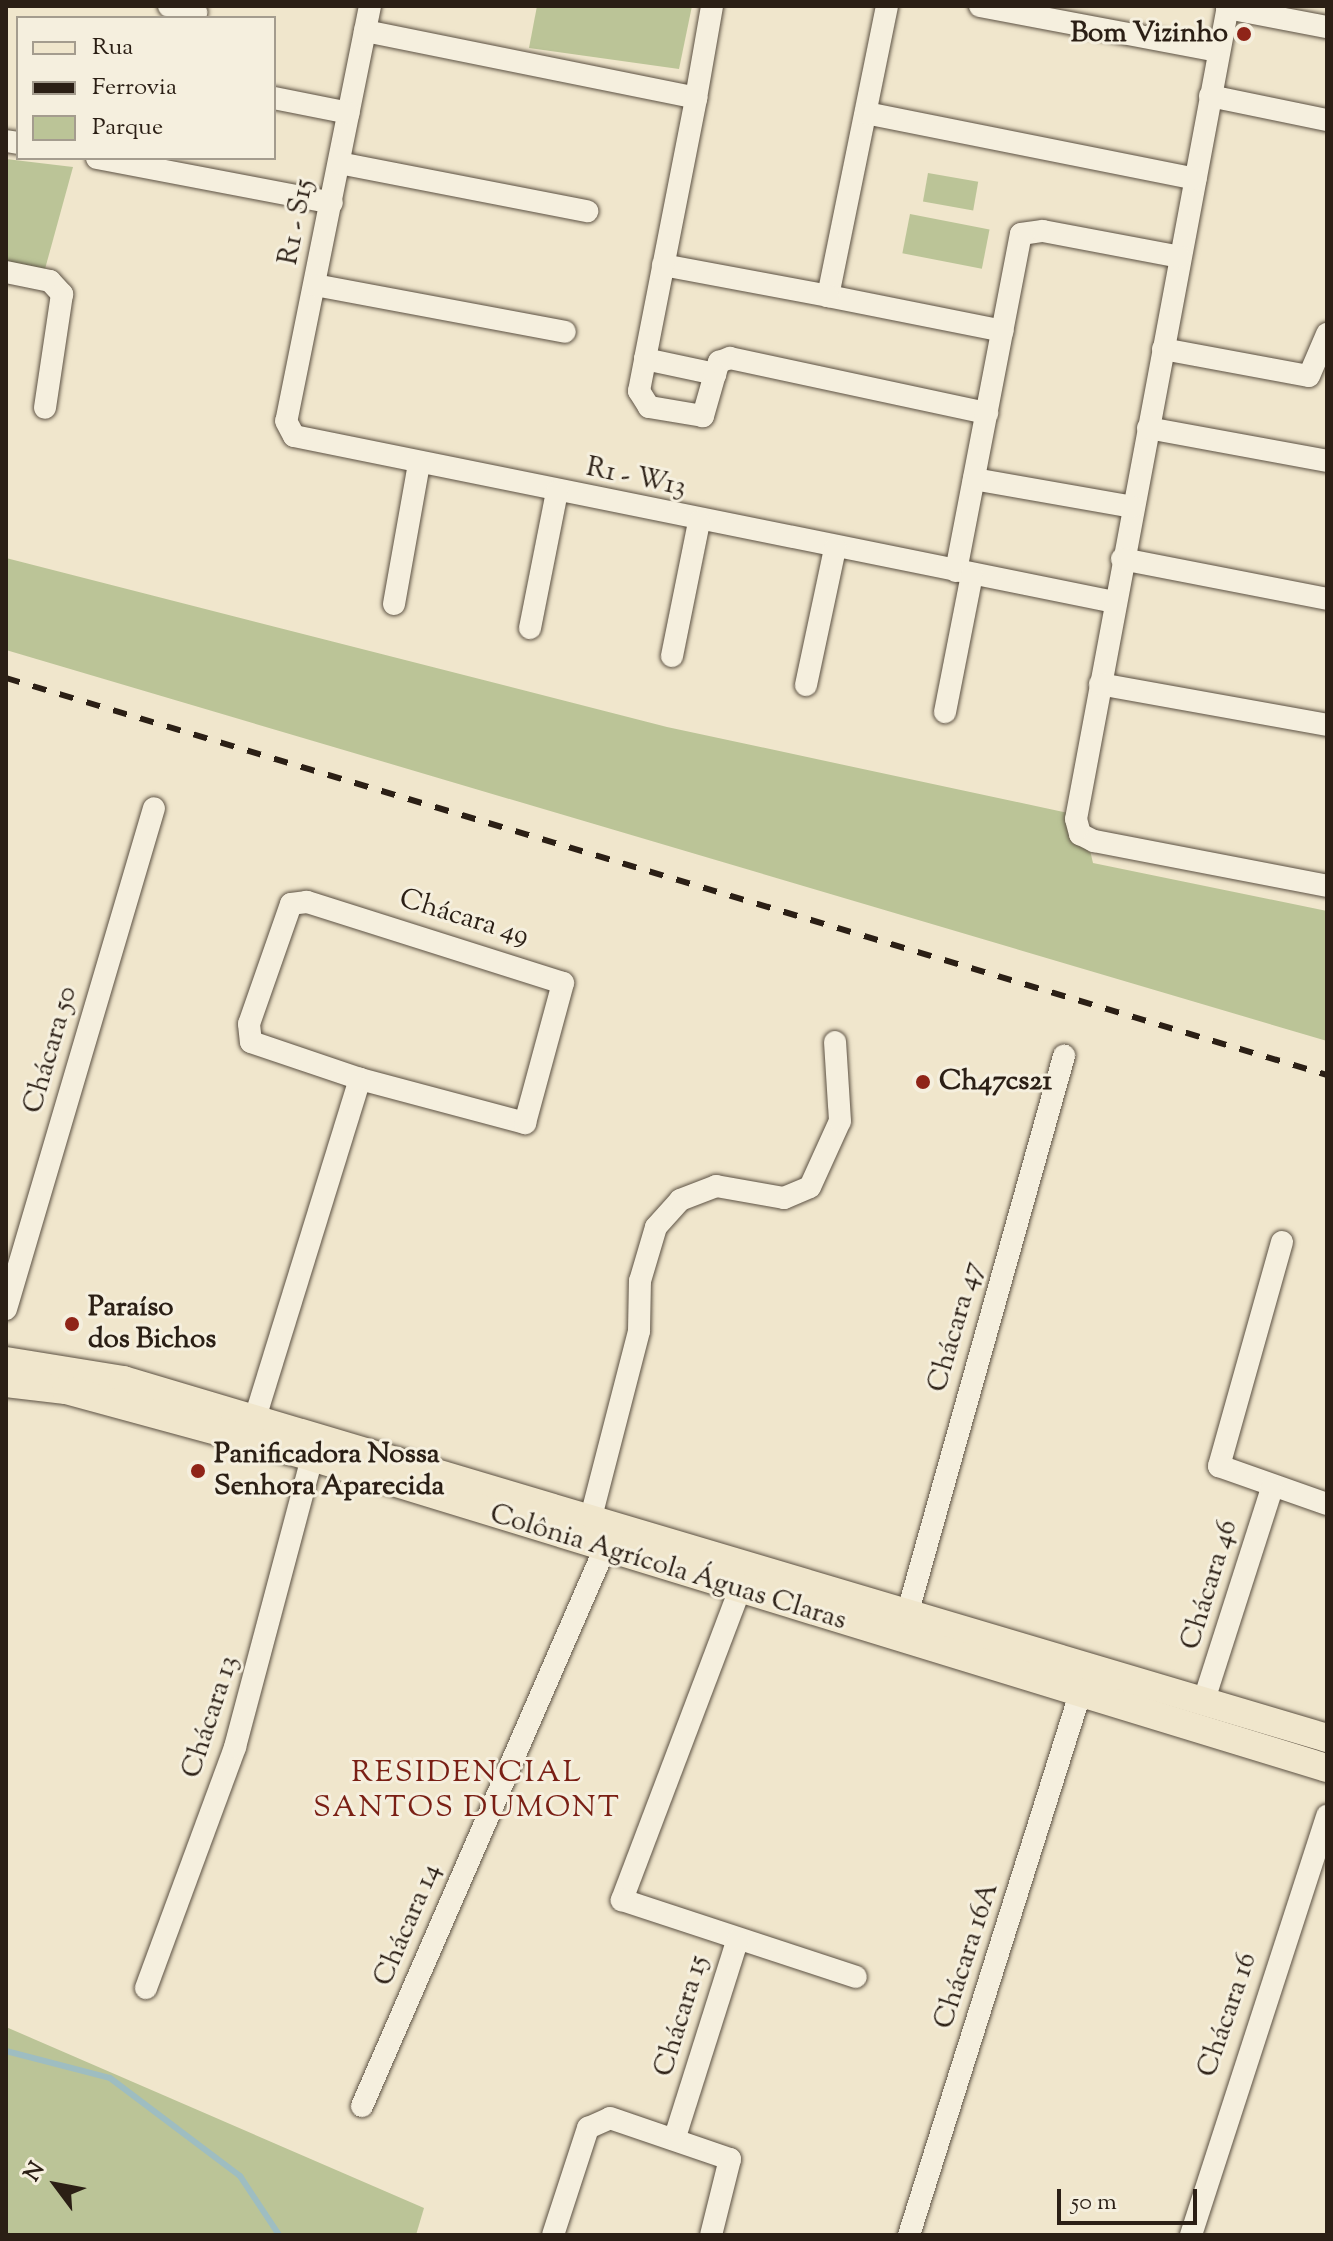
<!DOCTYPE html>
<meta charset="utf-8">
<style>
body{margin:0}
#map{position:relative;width:1333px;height:2241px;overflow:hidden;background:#f0e6cc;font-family:"Sorts Mill Goudy",serif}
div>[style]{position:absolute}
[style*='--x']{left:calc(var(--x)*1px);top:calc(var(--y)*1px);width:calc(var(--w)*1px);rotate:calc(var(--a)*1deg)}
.green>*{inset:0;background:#bbc497;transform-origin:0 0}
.stream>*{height:6px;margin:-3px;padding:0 3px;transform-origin:3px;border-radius:3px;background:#9ebdc1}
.roads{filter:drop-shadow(0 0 2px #5c5143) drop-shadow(0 0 2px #5c5143)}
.minor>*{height:22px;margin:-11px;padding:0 11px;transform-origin:11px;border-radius:11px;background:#f5efde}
.major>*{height:28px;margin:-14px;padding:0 14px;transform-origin:14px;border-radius:14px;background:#f0e6cc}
.rail>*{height:6px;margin-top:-3px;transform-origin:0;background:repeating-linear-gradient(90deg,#2b1f15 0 14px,transparent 0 28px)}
.dots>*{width:22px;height:22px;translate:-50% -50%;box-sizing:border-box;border:4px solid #f5efde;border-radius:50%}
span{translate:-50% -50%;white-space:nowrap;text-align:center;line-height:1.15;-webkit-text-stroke:6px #f5efde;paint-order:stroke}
.poi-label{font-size:28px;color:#2b1f15;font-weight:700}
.right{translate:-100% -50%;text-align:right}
.left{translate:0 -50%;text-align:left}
.street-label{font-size:28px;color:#2b1f15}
.neighbourhood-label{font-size:30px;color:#7a1f14;letter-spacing:2px}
.frame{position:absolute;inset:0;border:8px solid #2b1f15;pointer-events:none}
.legend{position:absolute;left:16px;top:16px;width:260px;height:144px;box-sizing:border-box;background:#f5efde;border:2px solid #a49c8e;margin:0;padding:10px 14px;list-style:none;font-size:24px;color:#2b1f15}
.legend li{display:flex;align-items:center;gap:16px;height:40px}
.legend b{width:40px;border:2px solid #a49c8e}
.north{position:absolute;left:16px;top:2145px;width:80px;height:80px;-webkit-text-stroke:6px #f5efde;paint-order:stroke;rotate:302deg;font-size:22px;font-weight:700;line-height:32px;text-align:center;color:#2b1f15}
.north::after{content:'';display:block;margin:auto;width:28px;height:36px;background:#2b1f15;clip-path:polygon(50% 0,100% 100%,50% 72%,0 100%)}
.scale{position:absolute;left:1057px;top:2189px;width:140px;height:36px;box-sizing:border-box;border:4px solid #2b1f15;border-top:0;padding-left:10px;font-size:24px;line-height:28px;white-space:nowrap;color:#2b1f15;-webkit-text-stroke:6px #f5efde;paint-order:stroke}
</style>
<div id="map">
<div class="green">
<i style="clip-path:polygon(537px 6px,692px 6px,679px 69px,529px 48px)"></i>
<i style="clip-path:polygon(6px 159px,73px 167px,45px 269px,6px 261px)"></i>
<i style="left:928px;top:173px;width:51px;height:29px;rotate:10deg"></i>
<i style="left:910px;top:214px;width:81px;height:40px;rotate:11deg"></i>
<i style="clip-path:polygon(6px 558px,667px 727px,1082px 816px,1093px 863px,1327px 911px,1327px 1041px,6px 650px)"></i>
<i style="clip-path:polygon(6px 2027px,424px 2208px,416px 2235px,6px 2235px)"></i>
</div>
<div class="stream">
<i style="--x:6;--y:2051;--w:107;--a:14.6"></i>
<i style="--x:110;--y:2078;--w:163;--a:37"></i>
<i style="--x:240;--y:2176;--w:71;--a:56.5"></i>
</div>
<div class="roads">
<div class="minor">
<i style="--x:169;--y:6;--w:28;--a:13"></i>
<i style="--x:370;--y:6;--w:423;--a:101.4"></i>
<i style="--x:286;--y:421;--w:17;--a:62"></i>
<i style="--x:294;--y:436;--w:837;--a:11.44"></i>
<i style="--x:887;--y:6;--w:296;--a:101.5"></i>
<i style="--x:828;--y:296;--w:178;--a:11.3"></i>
<i style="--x:980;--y:6;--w:243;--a:10.7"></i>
<i style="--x:1228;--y:6;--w:827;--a:100.59"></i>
<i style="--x:1076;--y:819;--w:16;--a:75"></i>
<i style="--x:1080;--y:834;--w:16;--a:27"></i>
<i style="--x:1094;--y:841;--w:237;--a:10.9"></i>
<i style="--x:1227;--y:8;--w:102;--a:10.8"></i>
<i style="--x:365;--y:31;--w:338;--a:11.4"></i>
<i style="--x:1210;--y:96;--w:119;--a:11.6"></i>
<i style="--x:274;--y:98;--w:76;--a:11.3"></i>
<i style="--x:866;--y:113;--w:336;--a:11.3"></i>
<i style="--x:6;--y:141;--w:12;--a:9"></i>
<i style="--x:97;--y:158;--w:239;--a:10.8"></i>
<i style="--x:339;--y:163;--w:253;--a:11"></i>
<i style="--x:663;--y:265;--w:168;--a:10.6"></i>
<i style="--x:6;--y:272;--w:45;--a:11.6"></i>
<i style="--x:50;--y:281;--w:18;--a:47"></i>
<i style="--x:62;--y:294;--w:115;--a:98.5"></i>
<i style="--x:315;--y:285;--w:254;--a:10.6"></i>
<i style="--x:1163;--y:349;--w:148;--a:10.5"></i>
<i style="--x:1309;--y:376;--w:46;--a:-66.8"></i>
<i style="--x:645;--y:359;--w:72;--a:12.1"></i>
<i style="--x:715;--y:374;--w:44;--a:105.9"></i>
<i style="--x:703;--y:416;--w:55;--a:-170.5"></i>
<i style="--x:649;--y:407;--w:19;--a:-122"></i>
<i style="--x:639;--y:391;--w:33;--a:-79"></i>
<i style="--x:645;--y:359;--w:266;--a:-78.9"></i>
<i style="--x:696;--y:98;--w:93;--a:-80.1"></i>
<i style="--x:715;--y:374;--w:13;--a:-72"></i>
<i style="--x:719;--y:362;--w:12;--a:-20"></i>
<i style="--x:730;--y:358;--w:263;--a:12.1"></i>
<i style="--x:1148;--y:428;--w:182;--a:10.4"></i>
<i style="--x:974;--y:479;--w:160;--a:10"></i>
<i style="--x:1122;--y:559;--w:209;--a:11"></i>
<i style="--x:956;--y:571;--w:343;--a:-79.1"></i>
<i style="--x:1021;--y:234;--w:22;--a:-8"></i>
<i style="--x:1043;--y:231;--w:139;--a:10.7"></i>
<i style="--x:394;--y:604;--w:142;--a:-79.9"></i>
<i style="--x:530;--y:628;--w:139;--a:-78.8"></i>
<i style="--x:672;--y:656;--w:137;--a:-78.6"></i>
<i style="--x:1100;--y:684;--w:231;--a:10.2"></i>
<i style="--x:806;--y:685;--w:140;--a:-78"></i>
<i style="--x:945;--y:712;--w:140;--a:-78.9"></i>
<i style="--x:1282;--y:1242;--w:233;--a:105.7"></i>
<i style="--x:1219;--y:1466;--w:114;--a:19.4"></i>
<i style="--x:6;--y:1309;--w:522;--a:-73.54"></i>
<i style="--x:255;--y:1418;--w:355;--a:-72.8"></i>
<i style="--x:360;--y:1079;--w:171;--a:14.9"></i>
<i style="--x:525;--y:1123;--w:145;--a:-74.8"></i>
<i style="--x:563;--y:983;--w:269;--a:-162.4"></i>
<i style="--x:307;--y:902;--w:16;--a:173"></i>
<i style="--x:291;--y:904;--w:127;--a:109.3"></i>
<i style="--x:249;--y:1024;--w:18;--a:84"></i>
<i style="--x:251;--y:1042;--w:115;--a:18.7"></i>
<i style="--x:591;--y:1517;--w:192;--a:-75.5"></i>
<i style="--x:639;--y:1331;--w:50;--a:-88.9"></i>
<i style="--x:640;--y:1281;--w:56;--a:-73.5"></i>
<i style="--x:656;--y:1227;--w:36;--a:-48"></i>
<i style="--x:680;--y:1200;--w:39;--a:-21"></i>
<i style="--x:716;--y:1186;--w:69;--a:10"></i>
<i style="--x:784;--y:1198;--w:28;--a:-23"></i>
<i style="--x:810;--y:1187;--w:72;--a:-65.6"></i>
<i style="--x:840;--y:1121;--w:79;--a:-93.6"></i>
<i style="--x:740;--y:1589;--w:333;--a:110.8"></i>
<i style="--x:622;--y:1900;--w:246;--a:18.2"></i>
<i style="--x:907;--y:1615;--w:581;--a:-74.31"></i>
<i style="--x:1204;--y:1700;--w:223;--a:-72.2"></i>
<i style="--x:146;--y:1988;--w:257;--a:-69.7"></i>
<i style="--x:235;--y:1747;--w:300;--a:-75.1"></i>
<i style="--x:362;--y:2106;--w:609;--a:-66.47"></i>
<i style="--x:675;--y:2137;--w:206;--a:-72.4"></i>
<i style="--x:553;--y:2235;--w:113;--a:-71.9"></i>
<i style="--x:588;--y:2128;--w:24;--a:-24"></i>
<i style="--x:610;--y:2118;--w:127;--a:18.9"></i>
<i style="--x:730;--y:2159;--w:78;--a:104"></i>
<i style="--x:909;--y:2235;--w:567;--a:-72.46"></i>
<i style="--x:1191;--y:2235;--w:441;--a:-72"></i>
</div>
<div class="major">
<i style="--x:6;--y:1361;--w:119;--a:9.2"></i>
<i style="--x:123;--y:1380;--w:1256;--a:16.56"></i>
<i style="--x:6;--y:1383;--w:60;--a:6.7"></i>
<i style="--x:66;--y:1390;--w:255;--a:15.2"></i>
<i style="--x:312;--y:1457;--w:1062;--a:17.04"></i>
</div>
</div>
<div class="rail">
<i style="--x:6;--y:678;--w:1379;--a:16.73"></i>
</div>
<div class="dots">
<i style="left:1244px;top:34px;background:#8f2418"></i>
<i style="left:923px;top:1082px;background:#8f2418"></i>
<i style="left:72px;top:1324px;background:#8f2418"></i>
<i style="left:198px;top:1471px;background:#8f2418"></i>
</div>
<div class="poi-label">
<span class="right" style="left:1228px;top:34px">Bom Vizinho</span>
<span class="left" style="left:939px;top:1082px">Ch47cs21</span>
<span class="left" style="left:88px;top:1324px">Paraíso<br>dos Bichos</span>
<span class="left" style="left:214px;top:1471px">Panificadora Nossa<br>Senhora Aparecida</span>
</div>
<div class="street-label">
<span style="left:297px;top:222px;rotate:-79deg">R1 - S15</span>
<span style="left:636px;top:478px;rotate:12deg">R1 - W13</span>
<span style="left:464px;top:918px;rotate:17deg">Chácara 49</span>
<span style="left:51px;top:1050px;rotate:-74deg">Chácara 50</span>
<span style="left:956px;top:1327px;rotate:-74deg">Chácara 47</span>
<span style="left:668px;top:1568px;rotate:17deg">Colônia Agrícola Águas Claras</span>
<span style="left:1210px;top:1585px;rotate:-73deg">Chácara 46</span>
<span style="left:211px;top:1717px;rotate:-72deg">Chácara 13</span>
<span style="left:408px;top:1925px;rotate:-67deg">Chácara 14</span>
<span style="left:967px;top:1956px;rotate:-72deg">Chácara 16A</span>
<span style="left:1228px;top:2015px;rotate:-71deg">Chácara 16</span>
<span style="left:682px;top:2016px;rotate:-73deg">Chácara 15</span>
</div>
<div class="neighbourhood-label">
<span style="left:467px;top:1791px">RESIDENCIAL<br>SANTOS DUMONT</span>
</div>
<div class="frame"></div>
<ul class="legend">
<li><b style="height:10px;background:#f0e6cc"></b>Rua</li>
<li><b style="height:10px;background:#2b1f15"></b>Ferrovia</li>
<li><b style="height:22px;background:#bbc497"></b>Parque</li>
</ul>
<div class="north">N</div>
<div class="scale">50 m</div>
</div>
